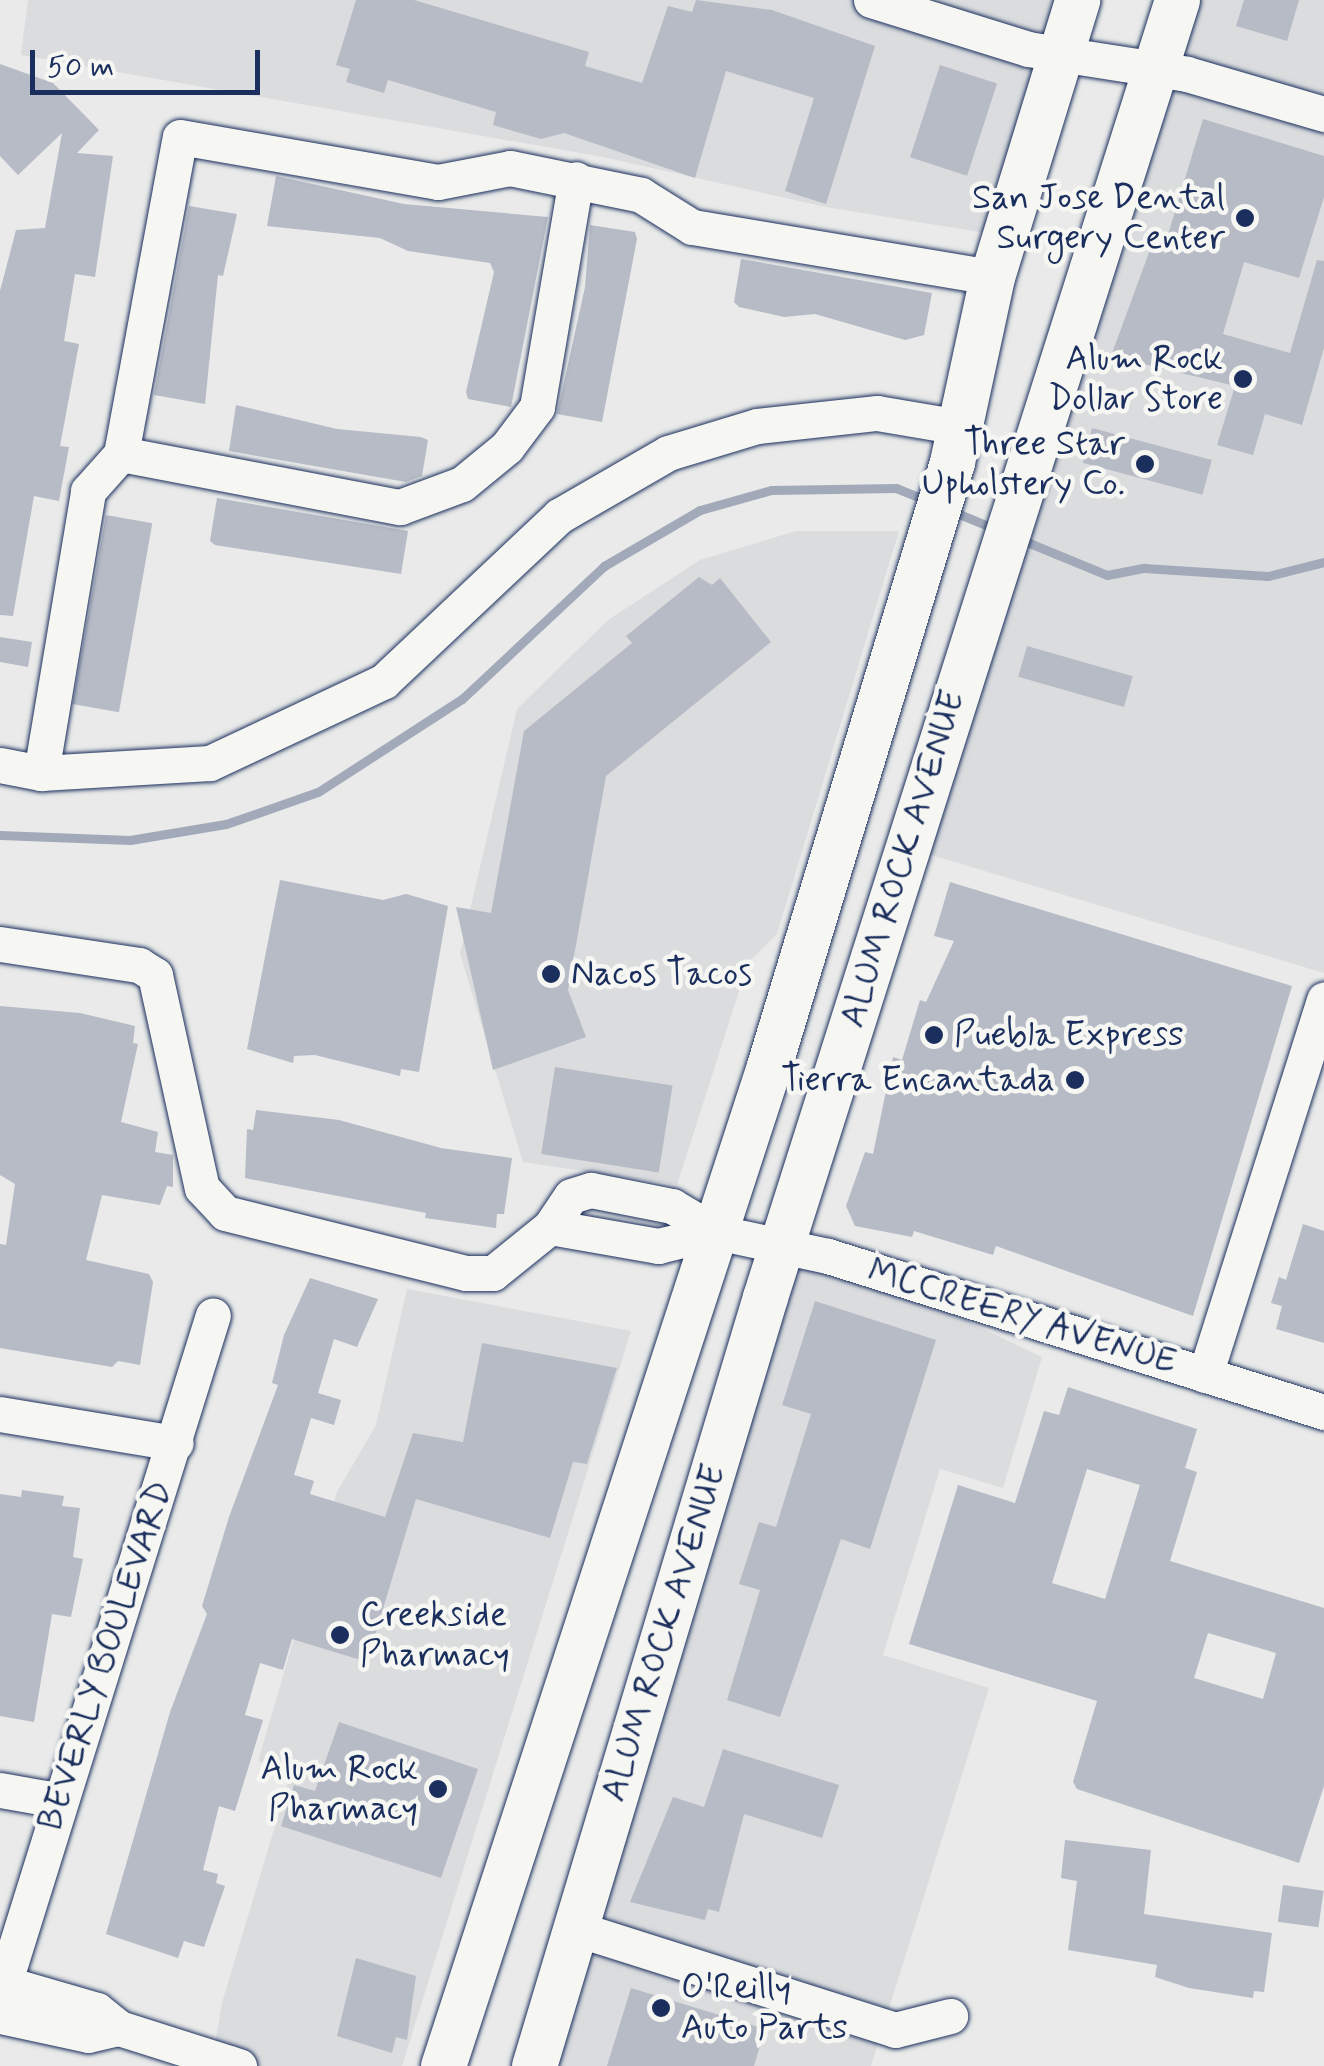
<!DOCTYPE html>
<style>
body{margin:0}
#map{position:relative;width:1324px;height:2066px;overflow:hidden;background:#e9eae9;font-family:Mynerve,sans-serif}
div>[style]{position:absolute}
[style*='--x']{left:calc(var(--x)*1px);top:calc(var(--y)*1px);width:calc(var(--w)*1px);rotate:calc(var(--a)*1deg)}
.built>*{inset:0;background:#dadcde}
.stream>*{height:9px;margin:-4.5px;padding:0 4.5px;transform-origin:4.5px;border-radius:4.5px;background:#a2aaba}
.building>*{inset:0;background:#b6bbc6;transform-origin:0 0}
.roads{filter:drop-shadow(0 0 2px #1b2f5e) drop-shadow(0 0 2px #1b2f5e)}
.minor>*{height:35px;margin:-17.5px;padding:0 17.5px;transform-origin:17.5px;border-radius:17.5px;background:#f6f6f2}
.major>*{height:45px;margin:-22.5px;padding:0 22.5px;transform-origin:22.5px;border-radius:22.5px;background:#f6f6f2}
.dots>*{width:28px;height:28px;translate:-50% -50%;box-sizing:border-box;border:5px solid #f6f6f2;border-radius:50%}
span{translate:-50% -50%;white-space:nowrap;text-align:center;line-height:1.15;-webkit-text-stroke:9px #f6f6f2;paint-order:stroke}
.poi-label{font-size:35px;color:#1b2f5e}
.right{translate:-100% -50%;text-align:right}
.left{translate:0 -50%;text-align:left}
.street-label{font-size:35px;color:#1b2f5e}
.scale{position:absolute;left:30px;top:50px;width:230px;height:45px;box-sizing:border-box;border:5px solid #1b2f5e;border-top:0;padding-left:12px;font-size:30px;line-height:35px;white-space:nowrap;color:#1b2f5e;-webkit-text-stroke:8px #f6f6f2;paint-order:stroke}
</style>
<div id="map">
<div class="built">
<i style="clip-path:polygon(28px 0,1059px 0,986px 233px,826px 207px,603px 157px,21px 55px)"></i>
<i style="clip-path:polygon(1192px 0,1324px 0,1324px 973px,918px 851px)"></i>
<i style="clip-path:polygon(796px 531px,899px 531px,777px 934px,748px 963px,677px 1185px,523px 1162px,460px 953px,517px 709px,608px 620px,700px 560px)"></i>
<i style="clip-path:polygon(796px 1240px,1042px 1357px,1003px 1488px,940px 1469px,883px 1655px,989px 1688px,871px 2066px,530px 2066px)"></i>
<i style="clip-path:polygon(407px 1289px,631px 1331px,402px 2066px,211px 2066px,222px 2003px,290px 1776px,258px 1761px,337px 1492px,376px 1425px)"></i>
</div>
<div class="stream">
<i style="--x:952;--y:511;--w:44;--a:22.5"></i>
<i style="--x:1017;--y:538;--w:97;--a:22.3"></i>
<i style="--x:1107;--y:575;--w:38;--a:-11"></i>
<i style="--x:1144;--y:568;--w:124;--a:3.7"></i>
<i style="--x:1268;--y:576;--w:58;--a:-14"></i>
<i style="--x:0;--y:835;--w:130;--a:2.2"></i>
<i style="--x:130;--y:840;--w:97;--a:-9.5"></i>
<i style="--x:226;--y:824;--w:97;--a:-19.2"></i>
<i style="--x:318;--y:792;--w:171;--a:-32.9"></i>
<i style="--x:462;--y:699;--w:195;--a:-43.1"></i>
<i style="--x:604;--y:566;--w:111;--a:-30.3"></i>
<i style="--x:700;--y:510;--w:74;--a:-15.7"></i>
<i style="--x:771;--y:490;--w:125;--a:-0.9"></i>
<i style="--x:896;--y:488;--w:35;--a:22"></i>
</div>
<div class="building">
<i style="clip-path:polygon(356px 0,414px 0,589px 52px,585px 66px,642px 83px,668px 6px,692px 12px,696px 0,772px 10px,875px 46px,826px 204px,785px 191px,814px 98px,726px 71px,695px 178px,564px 133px,541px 139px,493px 125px,496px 112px,388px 80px,384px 93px,346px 82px,350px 69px,336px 65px)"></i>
<i style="clip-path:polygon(1244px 0,1299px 0,1287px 41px,1236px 26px)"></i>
<i style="clip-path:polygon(0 64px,53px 83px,99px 130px,77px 153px,113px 156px,95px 277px,75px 274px,64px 341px,79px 344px,60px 446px,69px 447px,59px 501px,34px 496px,13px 616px,0 615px,0 291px,16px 230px,45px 228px,62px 133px,18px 175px,0 156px)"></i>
<i style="left:940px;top:65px;width:60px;height:97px;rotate:18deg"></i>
<i style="clip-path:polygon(1203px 119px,1324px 156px,1324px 197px,1299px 278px,1244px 262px,1223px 334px,1290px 353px,1317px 260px,1324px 261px,1324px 348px,1302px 425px,1265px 414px,1253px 455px,1217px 445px,1235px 386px,1111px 356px,1151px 247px,1163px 251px)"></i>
<i style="clip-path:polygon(276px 176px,404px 204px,548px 217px,511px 407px,468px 399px,466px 392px,494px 272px,490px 263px,408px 251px,380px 238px,267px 226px)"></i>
<i style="clip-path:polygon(189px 206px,237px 214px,223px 276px,218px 275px,205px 404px,154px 395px)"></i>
<i style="clip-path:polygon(590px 225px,635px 232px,637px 239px,602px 422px,557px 414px,585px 287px)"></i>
<i style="clip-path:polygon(741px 259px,932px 293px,924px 335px,905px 340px,815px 314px,784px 317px,739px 307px,734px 302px)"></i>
<i style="clip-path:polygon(236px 405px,337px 429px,421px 437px,428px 440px,422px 476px,406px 482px,229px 451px)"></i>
<i style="left:1092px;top:428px;width:124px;height:36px;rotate:15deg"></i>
<i style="clip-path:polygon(217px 498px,408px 531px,401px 574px,215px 545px,210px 541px)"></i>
<i style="left:106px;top:515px;width:47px;height:192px;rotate:10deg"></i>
<i style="clip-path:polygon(699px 577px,712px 585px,720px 578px,771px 642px,606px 776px,568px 990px,586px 1037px,493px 1070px,456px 907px,491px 913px,524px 731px,632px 643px,626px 636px)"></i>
<i style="clip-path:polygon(0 637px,32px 642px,28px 667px,0 662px)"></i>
<i style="left:1027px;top:646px;width:110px;height:32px;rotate:16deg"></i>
<i style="clip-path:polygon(280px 880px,383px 900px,406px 894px,448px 906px,419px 1072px,401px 1069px,400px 1076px,315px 1055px,294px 1056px,293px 1063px,247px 1049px)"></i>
<i style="clip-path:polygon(950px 882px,1292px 986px,1193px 1316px,996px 1246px,993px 1255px,914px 1231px,912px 1237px,855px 1226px,846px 1206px,865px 1152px,873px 1154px,893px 1057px,902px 1060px,920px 1000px,926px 1002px,954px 941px,934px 936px)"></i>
<i style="clip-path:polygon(0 1006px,80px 1013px,135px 1026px,133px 1043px,138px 1044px,121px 1122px,158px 1132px,155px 1152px,173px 1155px,173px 1187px,167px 1186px,160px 1205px,102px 1195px,86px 1260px,149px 1274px,153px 1282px,140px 1365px,118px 1361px,112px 1367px,0 1348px,0 1244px,6px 1245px,15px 1184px,0 1175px)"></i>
<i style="left:555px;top:1067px;width:119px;height:88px;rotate:9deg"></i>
<i style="clip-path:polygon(256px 1110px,339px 1120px,441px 1148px,512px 1158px,504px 1214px,497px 1214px,496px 1228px,425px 1218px,426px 1213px,245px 1178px,247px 1129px,253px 1130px)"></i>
<i style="clip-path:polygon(1303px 1224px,1324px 1231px,1324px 1343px,1276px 1329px,1282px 1306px,1271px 1303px,1279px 1277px,1286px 1280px)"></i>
<i style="clip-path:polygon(310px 1278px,378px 1299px,357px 1347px,334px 1339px,318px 1393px,341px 1400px,334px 1425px,311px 1418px,294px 1475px,314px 1481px,310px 1494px,385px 1517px,413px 1433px,463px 1442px,482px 1343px,617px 1368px,587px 1464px,573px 1462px,550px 1538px,416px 1499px,367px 1662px,292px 1639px,283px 1670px,260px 1663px,245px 1715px,263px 1720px,235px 1811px,219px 1806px,203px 1870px,218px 1874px,216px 1883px,225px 1886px,204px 1947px,184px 1941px,178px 1958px,106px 1934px,170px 1712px,207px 1614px,202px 1606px,229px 1517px,278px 1385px,272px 1383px,284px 1335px)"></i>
<i style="clip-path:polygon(815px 1301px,936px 1340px,870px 1549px,841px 1539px,780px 1717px,727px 1700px,760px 1590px,739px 1584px,759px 1522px,776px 1527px,811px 1414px,782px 1405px)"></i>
<i style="clip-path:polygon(evenodd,1068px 1387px,1197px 1429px,1185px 1468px,1197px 1472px,1170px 1561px,1324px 1608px,1324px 1786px,1299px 1863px,1077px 1789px,1073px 1782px,1097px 1701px,909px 1644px,958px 1485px,1015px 1503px,1044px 1411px,1059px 1415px,1068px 1387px,1087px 1469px,1140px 1485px,1105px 1599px,1052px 1583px,1087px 1469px,1068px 1387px,1208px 1633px,1276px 1653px,1263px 1699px,1194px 1678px,1208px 1633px)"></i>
<i style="clip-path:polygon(22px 1490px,64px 1496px,62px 1506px,80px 1508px,73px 1557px,83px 1559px,71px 1617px,52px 1614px,34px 1722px,0 1716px,0 1494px,21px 1497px)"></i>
<i style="clip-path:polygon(339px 1722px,478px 1769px,441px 1878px,281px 1826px,294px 1785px,315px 1791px)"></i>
<i style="clip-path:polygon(723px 1749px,839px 1785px,822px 1838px,744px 1814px,719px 1912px,708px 1909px,705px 1920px,630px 1902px,673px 1797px,704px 1807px)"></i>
<i style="clip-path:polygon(1065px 1840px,1151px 1850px,1144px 1914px,1272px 1933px,1264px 1992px,1254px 1991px,1253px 1998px,1189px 1988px,1155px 1977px,1157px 1965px,1068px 1950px,1077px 1881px,1061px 1878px)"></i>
<i style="left:1283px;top:1885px;width:41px;height:37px;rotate:8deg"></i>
<i style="clip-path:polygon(356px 1958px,416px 1976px,407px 2040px,396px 2037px,392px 2053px,337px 2036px)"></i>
<i style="clip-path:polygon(631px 1988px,765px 2029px,754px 2066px,607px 2066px)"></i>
</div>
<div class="roads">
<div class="minor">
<i style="--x:871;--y:0;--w:164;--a:17.3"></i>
<i style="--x:1028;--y:49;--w:161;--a:8.9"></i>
<i style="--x:1187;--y:74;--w:143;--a:16.3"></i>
<i style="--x:121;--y:454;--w:284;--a:10.8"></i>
<i style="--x:400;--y:507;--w:66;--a:-20.4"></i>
<i style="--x:462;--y:484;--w:58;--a:-39.4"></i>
<i style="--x:507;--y:447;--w:50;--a:-53.1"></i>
<i style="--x:537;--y:407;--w:231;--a:-80.3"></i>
<i style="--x:0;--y:765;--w:42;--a:11"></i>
<i style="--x:41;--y:773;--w:169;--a:-3.4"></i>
<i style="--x:210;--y:763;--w:192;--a:-25.2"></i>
<i style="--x:384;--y:681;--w:241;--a:-43.3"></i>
<i style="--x:559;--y:516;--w:126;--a:-30"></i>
<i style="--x:668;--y:453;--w:93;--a:-16.9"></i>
<i style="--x:757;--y:426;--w:121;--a:-6.2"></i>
<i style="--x:877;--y:413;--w:84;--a:9.6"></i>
<i style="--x:41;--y:773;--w:286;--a:-80.5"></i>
<i style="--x:88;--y:491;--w:50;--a:-48.3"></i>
<i style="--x:121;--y:454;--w:322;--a:-79.5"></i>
<i style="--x:180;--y:137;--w:262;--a:9.9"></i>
<i style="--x:438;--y:182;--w:73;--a:-11"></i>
<i style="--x:510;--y:168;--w:134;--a:11.6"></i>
<i style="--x:641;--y:195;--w:60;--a:32.1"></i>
<i style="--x:692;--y:227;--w:304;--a:9.5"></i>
<i style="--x:0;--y:944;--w:141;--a:8.6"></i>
<i style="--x:139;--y:965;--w:19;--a:32"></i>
<i style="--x:155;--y:975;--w:218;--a:77.6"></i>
<i style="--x:202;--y:1188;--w:34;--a:47"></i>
<i style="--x:225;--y:1213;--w:248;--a:14"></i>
<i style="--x:466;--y:1273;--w:27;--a:0"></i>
<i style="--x:493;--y:1273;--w:73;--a:-38.9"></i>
<i style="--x:550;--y:1227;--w:37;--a:-56"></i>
<i style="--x:571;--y:1196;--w:21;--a:-17"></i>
<i style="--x:591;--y:1190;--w:83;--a:11.2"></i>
<i style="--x:672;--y:1206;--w:51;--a:30.6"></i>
<i style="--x:716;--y:1232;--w:115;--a:12.1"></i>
<i style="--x:828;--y:1256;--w:520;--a:17.46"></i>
<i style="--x:550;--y:1227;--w:110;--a:10"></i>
<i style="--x:658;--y:1246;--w:60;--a:-13.6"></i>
<i style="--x:1205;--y:1375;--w:394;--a:-72.4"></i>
<i style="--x:0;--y:1414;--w:178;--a:9.4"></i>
<i style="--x:0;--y:1790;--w:58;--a:10"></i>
<i style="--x:574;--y:1928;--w:337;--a:17.6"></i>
<i style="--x:895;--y:2030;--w:57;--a:-14.3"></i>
<i style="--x:4;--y:1983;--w:97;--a:16.2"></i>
<i style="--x:97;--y:2010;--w:28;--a:39"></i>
<i style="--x:119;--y:2028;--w:126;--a:17.6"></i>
<i style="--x:0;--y:1997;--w:714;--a:-72.66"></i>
<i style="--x:0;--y:2016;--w:90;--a:12.2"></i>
<i style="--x:88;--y:2035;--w:32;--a:-13"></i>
</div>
<div class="major">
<i style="--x:443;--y:2066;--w:1052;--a:-71.94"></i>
<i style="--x:769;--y:1066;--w:631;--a:-73.14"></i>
<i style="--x:952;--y:462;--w:189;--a:-77.8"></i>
<i style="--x:992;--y:277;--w:290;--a:-72.9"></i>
<i style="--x:534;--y:2066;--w:803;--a:-73.28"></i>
<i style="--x:765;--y:1297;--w:1361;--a:-72.38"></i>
</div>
</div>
<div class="dots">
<i style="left:1245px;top:218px;background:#1b2f5e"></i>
<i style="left:1243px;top:379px;background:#1b2f5e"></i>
<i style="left:1145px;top:464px;background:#1b2f5e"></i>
<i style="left:551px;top:974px;background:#1b2f5e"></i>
<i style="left:934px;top:1035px;background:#1b2f5e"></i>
<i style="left:1075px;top:1080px;background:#1b2f5e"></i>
<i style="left:340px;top:1635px;background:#1b2f5e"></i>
<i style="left:438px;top:1789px;background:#1b2f5e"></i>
<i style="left:661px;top:2008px;background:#1b2f5e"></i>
</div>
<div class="poi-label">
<span class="right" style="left:1225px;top:218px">San Jose Dental<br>Surgery Center</span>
<span class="right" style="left:1223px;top:379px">Alum Rock<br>Dollar Store</span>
<span class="right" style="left:1125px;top:464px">Three Star<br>Upholstery Co.</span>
<span class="left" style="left:571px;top:974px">Nacos Tacos</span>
<span class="left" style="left:954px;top:1035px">Puebla Express</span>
<span class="right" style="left:1055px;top:1080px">Tierra Encantada</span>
<span class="left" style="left:360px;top:1635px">Creekside<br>Pharmacy</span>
<span class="right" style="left:418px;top:1789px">Alum Rock<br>Pharmacy</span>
<span class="left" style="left:681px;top:2008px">O'Reilly<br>Auto Parts</span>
</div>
<div class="street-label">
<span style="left:903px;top:859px;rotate:-73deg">ALUM ROCK AVENUE</span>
<span style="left:1022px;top:1317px;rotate:17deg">MCCREERY AVENUE</span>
<span style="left:664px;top:1633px;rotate:-73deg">ALUM ROCK AVENUE</span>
<span style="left:106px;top:1656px;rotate:-72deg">BEVERLY BOULEVARD</span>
</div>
<div class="scale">50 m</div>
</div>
